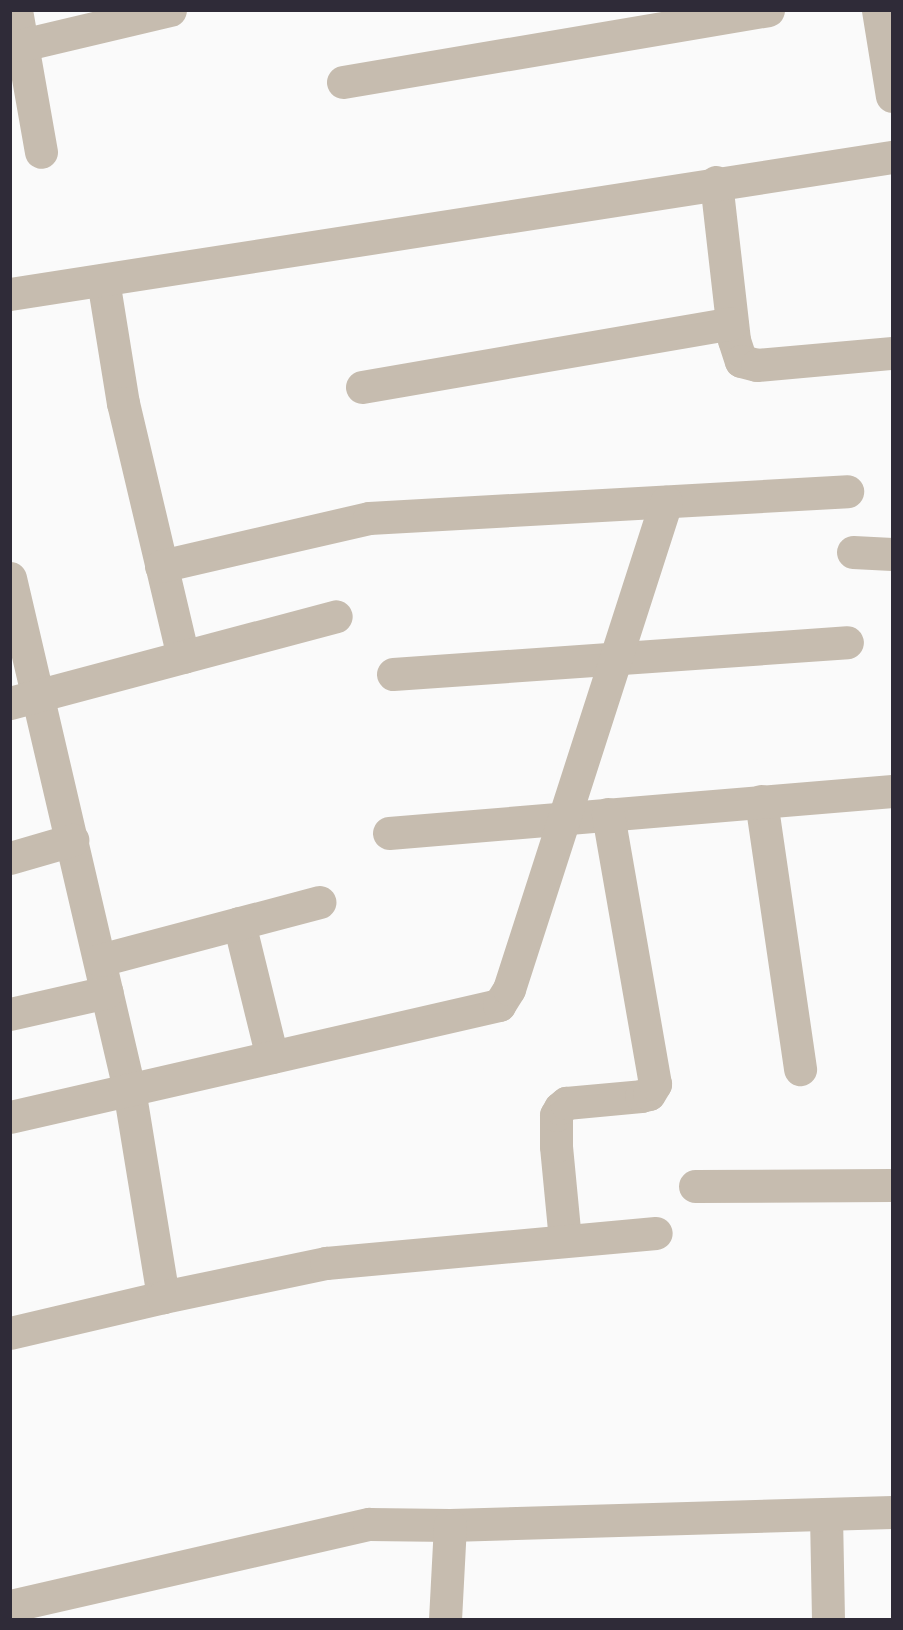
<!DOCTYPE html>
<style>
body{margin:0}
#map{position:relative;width:903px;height:1630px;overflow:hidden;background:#fafafa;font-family:Mulish,sans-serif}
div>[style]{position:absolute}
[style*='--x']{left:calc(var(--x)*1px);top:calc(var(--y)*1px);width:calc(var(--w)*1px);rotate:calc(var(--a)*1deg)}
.street>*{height:33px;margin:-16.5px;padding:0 16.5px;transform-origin:16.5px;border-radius:16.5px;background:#c6bcaf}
span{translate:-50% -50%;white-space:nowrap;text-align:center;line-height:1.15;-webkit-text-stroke:4.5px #fff;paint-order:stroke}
.frame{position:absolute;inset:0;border:12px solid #2f2b38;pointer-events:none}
</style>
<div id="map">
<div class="street">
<i style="--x:16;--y:10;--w:144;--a:80"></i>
<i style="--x:878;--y:10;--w:87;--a:80.8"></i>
<i style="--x:22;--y:45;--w:152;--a:-13.3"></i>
<i style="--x:343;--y:82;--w:431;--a:-9.6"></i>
<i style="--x:716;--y:182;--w:159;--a:83.5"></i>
<i style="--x:734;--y:340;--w:22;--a:72"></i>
<i style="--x:741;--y:361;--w:16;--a:14"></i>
<i style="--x:757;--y:365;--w:136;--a:-5.1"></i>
<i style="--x:103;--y:280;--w:125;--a:80.8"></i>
<i style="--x:123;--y:403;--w:261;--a:76.7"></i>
<i style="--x:10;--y:294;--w:893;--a:-8.83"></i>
<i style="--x:362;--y:387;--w:375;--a:-9.8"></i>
<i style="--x:853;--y:552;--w:39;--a:3"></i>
<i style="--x:161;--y:566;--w:213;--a:-13"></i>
<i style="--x:369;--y:518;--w:479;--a:-3.2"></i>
<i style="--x:10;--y:578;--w:525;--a:76.89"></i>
<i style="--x:129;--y:1089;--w:211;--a:80.7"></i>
<i style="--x:393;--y:674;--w:455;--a:-4"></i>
<i style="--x:10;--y:703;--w:337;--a:-14.9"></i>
<i style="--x:761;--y:801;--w:271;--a:81.7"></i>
<i style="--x:389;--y:833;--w:505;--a:-4.77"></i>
<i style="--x:10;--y:858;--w:65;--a:-16.2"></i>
<i style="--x:239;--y:923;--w:138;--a:76.2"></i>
<i style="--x:100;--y:960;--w:227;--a:-14.8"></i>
<i style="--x:10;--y:1014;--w:99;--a:-12.8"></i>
<i style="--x:10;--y:1117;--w:502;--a:-12.9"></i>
<i style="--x:499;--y:1005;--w:19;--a:-58"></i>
<i style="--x:509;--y:989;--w:512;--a:-72.13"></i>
<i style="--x:695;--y:1186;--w:197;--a:-0.3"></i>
<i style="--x:565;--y:1240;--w:94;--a:-95.5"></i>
<i style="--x:556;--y:1146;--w:31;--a:-90"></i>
<i style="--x:556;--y:1115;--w:8;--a:-60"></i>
<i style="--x:560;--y:1108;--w:8;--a:-40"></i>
<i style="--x:566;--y:1103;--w:75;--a:-5.3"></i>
<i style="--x:641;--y:1096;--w:8;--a:-14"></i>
<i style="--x:649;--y:1094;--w:12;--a:-59"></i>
<i style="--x:655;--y:1084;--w:274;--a:-99.9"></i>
<i style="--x:10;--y:1333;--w:157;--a:-13.2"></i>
<i style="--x:163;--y:1297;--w:167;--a:-11.8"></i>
<i style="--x:326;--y:1263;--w:331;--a:-5.2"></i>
<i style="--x:826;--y:1515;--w:105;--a:88.9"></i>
<i style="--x:10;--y:1606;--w:368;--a:-12.9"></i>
<i style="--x:369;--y:1524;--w:81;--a:0.7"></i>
<i style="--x:450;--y:1525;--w:442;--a:-1.7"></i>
<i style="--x:445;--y:1620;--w:95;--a:-87"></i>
</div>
<div class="frame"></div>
</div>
